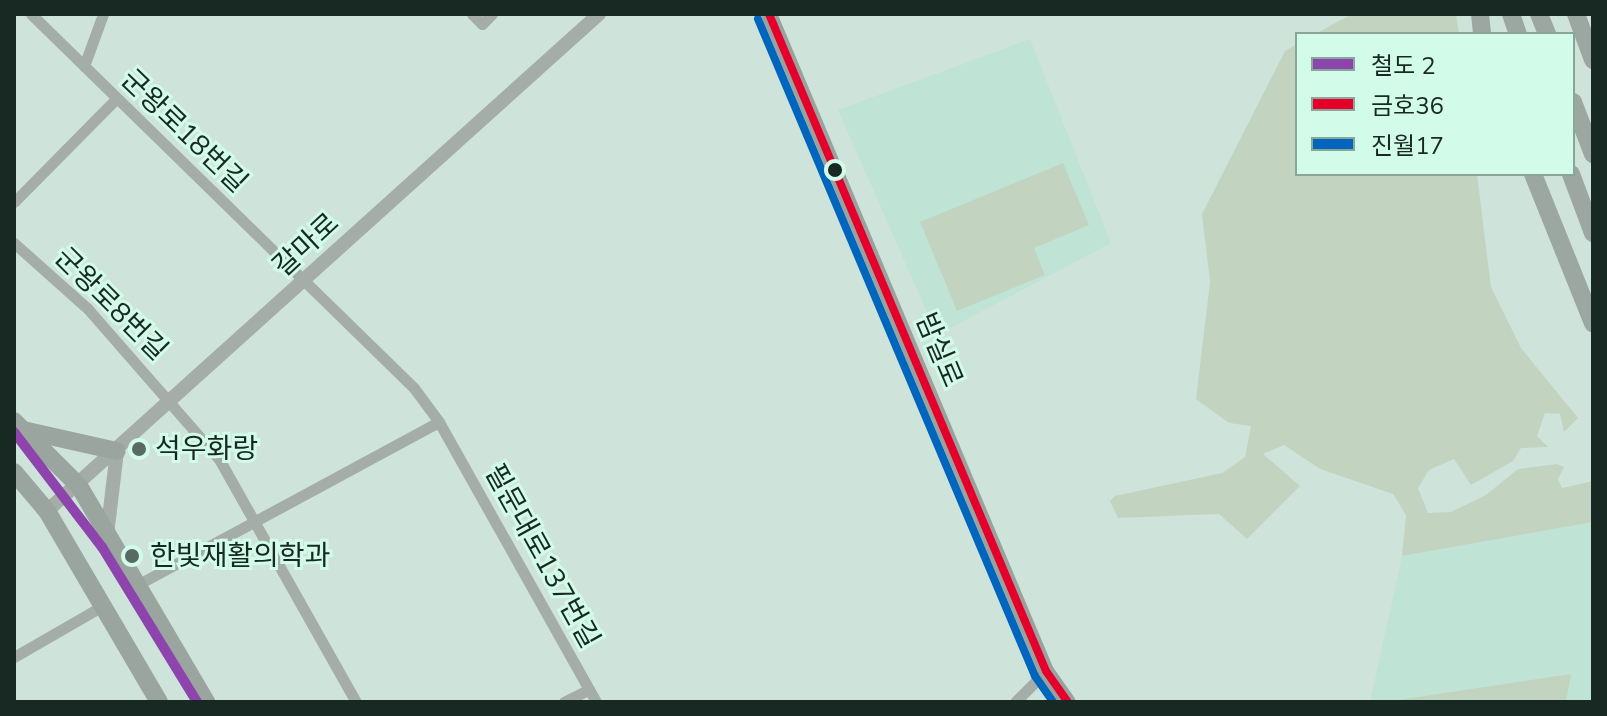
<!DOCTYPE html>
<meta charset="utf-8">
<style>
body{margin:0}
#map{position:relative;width:1607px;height:716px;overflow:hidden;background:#cee4db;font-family:"Nunito Sans","Noto Sans KR",sans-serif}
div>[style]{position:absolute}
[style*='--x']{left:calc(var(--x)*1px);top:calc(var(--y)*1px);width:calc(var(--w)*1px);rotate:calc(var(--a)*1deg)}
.built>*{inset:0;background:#bfe3d5}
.green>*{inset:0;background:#c2d4c0}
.minor>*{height:11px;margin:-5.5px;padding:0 5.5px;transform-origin:5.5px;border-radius:5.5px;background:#a5ada8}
.tertiary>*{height:14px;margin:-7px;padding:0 7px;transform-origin:7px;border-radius:7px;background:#a5ada8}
.secondary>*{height:16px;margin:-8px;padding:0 8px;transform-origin:8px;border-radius:8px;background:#9aa29d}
.primary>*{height:18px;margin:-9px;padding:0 9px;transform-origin:9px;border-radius:9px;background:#9ba59f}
.trunk>*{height:18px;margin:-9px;padding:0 9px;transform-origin:9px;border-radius:9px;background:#9ca7a2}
.bus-1>*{height:8px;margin:-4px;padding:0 4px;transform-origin:4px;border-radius:4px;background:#e4002b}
.bus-2>*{height:8px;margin:-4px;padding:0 4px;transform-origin:4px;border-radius:4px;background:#0065bd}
.rail-1>*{height:10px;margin:-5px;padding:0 5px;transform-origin:5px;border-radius:5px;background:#8e44ad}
.dots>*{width:22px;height:22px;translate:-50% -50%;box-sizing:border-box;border:4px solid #d2fbea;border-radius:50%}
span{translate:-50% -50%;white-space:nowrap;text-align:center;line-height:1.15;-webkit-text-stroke:6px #d2fbea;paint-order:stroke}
.street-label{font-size:28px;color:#182822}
.poi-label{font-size:28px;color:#182822}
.left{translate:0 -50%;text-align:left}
.frame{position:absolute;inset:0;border:16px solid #182822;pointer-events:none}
.legend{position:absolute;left:1295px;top:32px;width:280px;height:144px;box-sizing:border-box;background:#d2fbea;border:2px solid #88a79a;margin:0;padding:10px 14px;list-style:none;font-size:24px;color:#182822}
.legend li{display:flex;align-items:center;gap:16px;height:40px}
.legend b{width:40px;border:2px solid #88a79a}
</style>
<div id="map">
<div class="built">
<i style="clip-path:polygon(1030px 39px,1111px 243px,937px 335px,838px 110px)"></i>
<i style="clip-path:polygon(1593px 522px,1593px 702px,1370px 702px,1402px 556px)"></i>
</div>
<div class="green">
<i style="clip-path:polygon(1352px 14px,1456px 14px,1459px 34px,1315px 34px)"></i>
<i style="clip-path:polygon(1297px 44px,1297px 174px,1477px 174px,1491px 287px,1521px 348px,1578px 418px,1564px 432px,1560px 414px,1545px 413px,1537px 436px,1548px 447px,1521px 448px,1513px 461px,1471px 485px,1454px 459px,1429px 470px,1418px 488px,1428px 513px,1451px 512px,1486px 495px,1518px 469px,1557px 464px,1564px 467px,1558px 479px,1562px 488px,1593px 481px,1593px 522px,1402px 556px,1406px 515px,1393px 494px,1320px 469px,1284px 445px,1263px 454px,1300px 486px,1247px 539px,1219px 514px,1118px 518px,1110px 501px,1115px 496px,1222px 473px,1245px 457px,1251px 426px,1229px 423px,1196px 399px,1210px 282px,1202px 214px,1285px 51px)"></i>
<i style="clip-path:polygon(1063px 163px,1089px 225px,1034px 248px,1045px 275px,957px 311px,920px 222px)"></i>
<i style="clip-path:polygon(1571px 674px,1566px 702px,1385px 702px)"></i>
</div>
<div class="minor">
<i style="--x:31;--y:14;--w:535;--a:44.32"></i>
<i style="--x:414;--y:388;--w:42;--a:53.7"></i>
<i style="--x:439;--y:422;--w:321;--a:60.7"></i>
<i style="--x:472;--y:14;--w:14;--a:45"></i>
<i style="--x:482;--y:24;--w:14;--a:-45"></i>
<i style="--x:84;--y:66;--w:55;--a:-69.9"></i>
<i style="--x:14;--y:202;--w:145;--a:-45.3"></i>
<i style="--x:14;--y:243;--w:99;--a:41.7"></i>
<i style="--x:88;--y:309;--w:199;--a:48.9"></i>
<i style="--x:219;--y:459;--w:279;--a:60.6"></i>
<i style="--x:137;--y:585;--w:343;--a:-28.4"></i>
<i style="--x:14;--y:657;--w:104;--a:-30"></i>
<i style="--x:564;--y:702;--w:28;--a:-27"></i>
<i style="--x:1015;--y:702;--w:44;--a:-45"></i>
</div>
<div class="tertiary">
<i style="--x:47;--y:511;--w:743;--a:-42"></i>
<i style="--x:107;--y:535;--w:85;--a:-83.2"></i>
</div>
<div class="secondary">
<i style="--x:769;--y:14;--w:713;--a:67.14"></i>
<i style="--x:1046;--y:671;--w:38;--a:55"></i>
</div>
<div class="primary">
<i style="--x:14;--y:421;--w:92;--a:45"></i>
<i style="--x:79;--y:486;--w:251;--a:59.5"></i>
<i style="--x:23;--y:430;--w:96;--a:12.6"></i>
<i style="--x:14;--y:472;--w:51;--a:49.8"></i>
<i style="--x:47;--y:511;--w:221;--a:59.6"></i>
</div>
<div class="trunk">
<i style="--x:1480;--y:14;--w:20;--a:84"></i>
<i style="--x:1511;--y:14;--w:21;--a:71"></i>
<i style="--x:1539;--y:14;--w:22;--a:68"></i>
<i style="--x:1576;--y:14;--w:49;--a:69.7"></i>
<i style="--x:1573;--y:102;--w:56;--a:69"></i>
<i style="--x:1533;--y:174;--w:161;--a:68.1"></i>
<i style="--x:1571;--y:174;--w:63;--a:69.6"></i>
</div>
<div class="bus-1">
<i style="--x:769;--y:14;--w:713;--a:67.14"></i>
<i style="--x:1046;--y:671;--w:38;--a:55"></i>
</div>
<div class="bus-2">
<i style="--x:758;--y:19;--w:713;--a:67.14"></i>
<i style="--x:1035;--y:676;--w:32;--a:55"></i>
</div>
<div class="rail-1">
<i style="--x:14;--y:432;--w:145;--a:52.6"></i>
<i style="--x:102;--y:547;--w:182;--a:58.5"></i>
</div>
<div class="dots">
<i style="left:835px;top:170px;background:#182822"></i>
<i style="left:139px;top:449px;background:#586a63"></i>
<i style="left:132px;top:556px;background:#586a63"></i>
</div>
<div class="street-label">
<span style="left:184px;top:131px;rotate:44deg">군왕로18번길</span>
<span style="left:306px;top:245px;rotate:-43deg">갈마로</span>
<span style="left:111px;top:304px;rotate:45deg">군왕로8번길</span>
<span style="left:939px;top:350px;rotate:67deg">밤실로</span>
<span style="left:542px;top:556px;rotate:61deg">필문대로137번길</span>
</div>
<div class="poi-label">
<span class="left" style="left:155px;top:449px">석우화랑</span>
<span class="left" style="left:150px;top:556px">한빛재활의학과</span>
</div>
<div class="frame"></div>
<ul class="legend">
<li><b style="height:10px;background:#8e44ad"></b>철도 2</li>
<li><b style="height:10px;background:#e4002b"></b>금호36</li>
<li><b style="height:10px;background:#0065bd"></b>진월17</li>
</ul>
</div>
